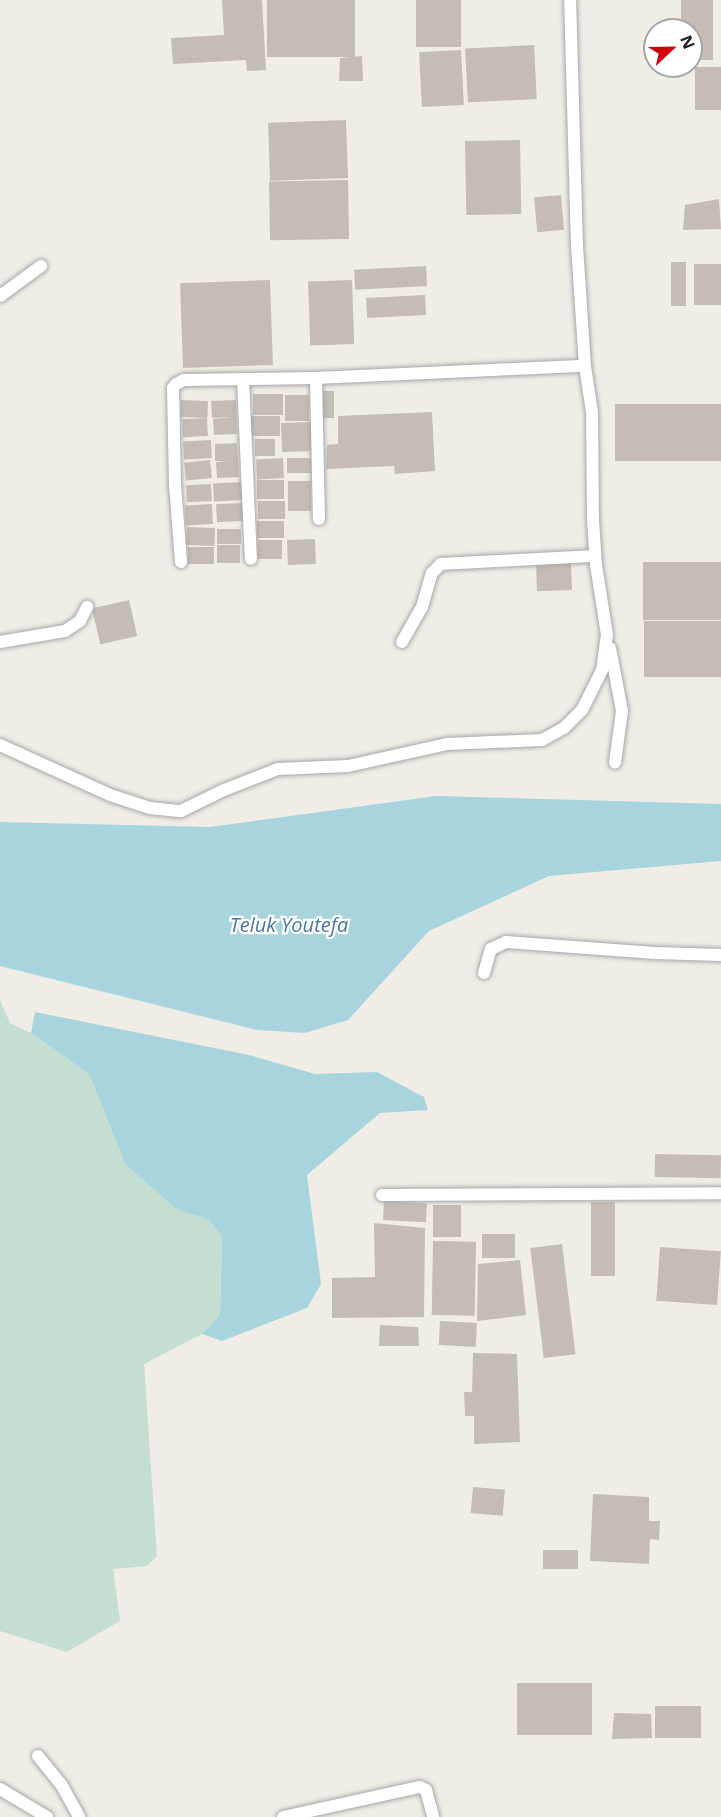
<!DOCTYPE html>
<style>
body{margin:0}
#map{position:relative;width:721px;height:1817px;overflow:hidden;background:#f0ede7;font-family:"Open Sans",sans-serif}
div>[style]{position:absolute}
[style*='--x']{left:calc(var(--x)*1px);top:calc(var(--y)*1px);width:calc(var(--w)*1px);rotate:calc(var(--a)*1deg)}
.wetland>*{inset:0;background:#c4ded1}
.water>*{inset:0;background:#a8d4dd}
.building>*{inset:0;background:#c5bcb6;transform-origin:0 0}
.roads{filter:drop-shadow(0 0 2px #a7a7a7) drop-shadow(0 0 2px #a7a7a7)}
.minor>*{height:12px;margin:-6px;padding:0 6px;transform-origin:6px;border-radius:6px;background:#fff}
span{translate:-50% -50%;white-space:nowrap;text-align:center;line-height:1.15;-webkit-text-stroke:4.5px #fff;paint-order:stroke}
.water-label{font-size:20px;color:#47789f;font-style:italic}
.north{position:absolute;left:643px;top:18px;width:60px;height:60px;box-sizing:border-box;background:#fff;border:2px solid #a6a6a6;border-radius:50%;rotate:68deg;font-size:16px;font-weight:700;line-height:24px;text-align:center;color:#202020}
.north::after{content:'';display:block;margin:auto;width:21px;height:27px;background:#cd030d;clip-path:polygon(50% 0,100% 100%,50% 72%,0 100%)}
</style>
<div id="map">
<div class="wetland">
<i style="clip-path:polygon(0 1000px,10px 1023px,31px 1033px,89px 1074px,125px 1164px,176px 1209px,209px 1220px,222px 1237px,220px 1315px,202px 1334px,144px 1364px,157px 1556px,147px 1566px,113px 1569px,120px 1621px,67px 1652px,0 1631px)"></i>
</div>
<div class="water">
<i style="clip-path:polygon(436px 796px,721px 804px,721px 861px,549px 876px,429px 931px,348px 1020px,305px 1033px,257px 1030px,0 966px,0 822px,210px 827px)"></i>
<i style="clip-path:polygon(35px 1012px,249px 1055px,315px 1074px,377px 1072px,424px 1097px,428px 1110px,380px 1113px,307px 1175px,321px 1284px,307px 1308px,222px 1341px,202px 1334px,220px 1315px,222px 1237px,209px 1220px,176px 1209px,125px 1164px,89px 1074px,31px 1033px)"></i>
</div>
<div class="building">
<i style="clip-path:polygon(222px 0,262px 0,266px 70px,247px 71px,246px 60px,173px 64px,171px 38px,224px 35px)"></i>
<i style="left:267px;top:0;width:88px;height:57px"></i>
<i style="left:416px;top:0;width:45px;height:47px"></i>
<i style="clip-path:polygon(681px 0,713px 0,713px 60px,691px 60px,691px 30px,681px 30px)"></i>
<i style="left:534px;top:45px;width:54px;height:69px;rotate:87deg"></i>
<i style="left:461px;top:50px;width:55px;height:42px;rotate:87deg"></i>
<i style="clip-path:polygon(362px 56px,363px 81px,339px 81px,340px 58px)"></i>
<i style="left:695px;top:67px;width:26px;height:43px"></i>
<i style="left:346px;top:120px;width:58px;height:78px;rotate:88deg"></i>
<i style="left:520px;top:140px;width:74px;height:55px;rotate:89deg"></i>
<i style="left:348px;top:180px;width:59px;height:79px;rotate:89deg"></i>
<i style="left:561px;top:195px;width:35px;height:27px;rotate:85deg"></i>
<i style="clip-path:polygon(719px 199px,721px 229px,683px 230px,685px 205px)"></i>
<i style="left:671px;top:262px;width:15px;height:44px"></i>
<i style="left:721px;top:264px;width:41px;height:27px;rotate:90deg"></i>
<i style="left:426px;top:266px;width:20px;height:72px;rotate:87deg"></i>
<i style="left:270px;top:280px;width:85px;height:90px;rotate:88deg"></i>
<i style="left:352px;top:280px;width:64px;height:44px;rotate:88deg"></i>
<i style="left:425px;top:295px;width:20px;height:59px;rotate:87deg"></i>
<i style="left:321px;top:391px;width:13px;height:27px"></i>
<i style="left:253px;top:394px;width:30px;height:21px"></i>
<i style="left:309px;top:395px;width:26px;height:24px;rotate:90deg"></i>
<i style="left:181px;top:400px;width:27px;height:17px;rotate:2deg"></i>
<i style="clip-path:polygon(236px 400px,237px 434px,214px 435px,213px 419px,233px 417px,212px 418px,211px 401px)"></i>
<i style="left:721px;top:404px;width:57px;height:106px;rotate:90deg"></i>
<i style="clip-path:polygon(432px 412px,435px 471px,395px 474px,394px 466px,326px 469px,327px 445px,338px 444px,338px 416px)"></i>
<i style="left:251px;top:416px;width:29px;height:20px"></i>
<i style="left:207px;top:418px;width:18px;height:25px;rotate:87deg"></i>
<i style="left:312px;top:422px;width:29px;height:31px;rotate:88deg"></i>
<i style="left:255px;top:439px;width:20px;height:17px"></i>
<i style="left:211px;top:440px;width:18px;height:28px;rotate:87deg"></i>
<i style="clip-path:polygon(237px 443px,239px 477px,217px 478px,216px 462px,229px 461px,215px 461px,215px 444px)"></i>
<i style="left:283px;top:458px;width:20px;height:27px;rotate:87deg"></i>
<i style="left:287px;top:458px;width:24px;height:15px"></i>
<i style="left:210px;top:460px;width:18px;height:26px;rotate:84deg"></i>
<i style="left:257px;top:480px;width:27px;height:19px"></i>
<i style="left:311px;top:481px;width:30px;height:23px;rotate:90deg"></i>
<i style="left:241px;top:482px;width:18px;height:28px;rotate:87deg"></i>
<i style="left:211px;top:484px;width:17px;height:25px;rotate:87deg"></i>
<i style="left:258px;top:501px;width:27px;height:18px"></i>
<i style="left:242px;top:503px;width:18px;height:26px;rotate:87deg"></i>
<i style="left:212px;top:504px;width:20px;height:27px;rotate:87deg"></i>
<i style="left:257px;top:521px;width:27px;height:17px"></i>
<i style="left:187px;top:527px;width:28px;height:18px;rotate:2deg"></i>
<i style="left:217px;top:529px;width:24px;height:15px"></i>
<i style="left:315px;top:539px;width:25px;height:28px;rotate:88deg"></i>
<i style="left:258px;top:540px;width:24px;height:19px"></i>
<i style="left:240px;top:545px;width:18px;height:23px;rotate:90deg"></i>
<i style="left:214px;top:547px;width:17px;height:26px;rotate:90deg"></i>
<i style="left:721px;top:562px;width:58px;height:78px;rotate:90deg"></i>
<i style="left:571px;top:563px;width:27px;height:35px;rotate:88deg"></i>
<i style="left:129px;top:600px;width:37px;height:38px;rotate:77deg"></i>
<i style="left:721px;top:621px;width:56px;height:77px;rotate:90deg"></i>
<i style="left:655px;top:1154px;width:66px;height:23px;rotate:1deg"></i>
<i style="left:384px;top:1201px;width:43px;height:19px;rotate:3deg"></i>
<i style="left:591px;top:1202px;width:24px;height:74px"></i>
<i style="left:433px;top:1205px;width:28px;height:32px"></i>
<i style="clip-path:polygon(374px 1223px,425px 1228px,424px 1317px,332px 1318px,332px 1278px,375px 1277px)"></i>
<i style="left:482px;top:1234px;width:33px;height:24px"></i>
<i style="left:433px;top:1241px;width:43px;height:74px;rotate:1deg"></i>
<i style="left:562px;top:1244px;width:111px;height:32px;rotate:83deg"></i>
<i style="left:660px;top:1247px;width:61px;height:54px;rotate:4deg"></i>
<i style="clip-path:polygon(520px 1260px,526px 1315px,477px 1321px,478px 1264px)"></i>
<i style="left:440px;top:1321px;width:37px;height:24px;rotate:3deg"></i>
<i style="clip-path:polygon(380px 1325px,418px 1327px,419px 1346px,379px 1346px)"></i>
<i style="clip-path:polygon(473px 1353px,517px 1354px,520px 1442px,474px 1444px,474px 1416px,465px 1416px,464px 1392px,472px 1392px)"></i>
<i style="left:473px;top:1487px;width:32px;height:26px;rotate:5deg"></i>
<i style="clip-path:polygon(593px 1494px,649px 1497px,649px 1521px,660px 1521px,659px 1540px,650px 1539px,649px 1564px,590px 1561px)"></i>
<i style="left:543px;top:1550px;width:35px;height:19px"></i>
<i style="left:517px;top:1683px;width:75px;height:52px"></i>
<i style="left:701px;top:1706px;width:32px;height:46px;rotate:90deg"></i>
<i style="clip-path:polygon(614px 1713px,651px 1714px,652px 1738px,612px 1739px)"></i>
</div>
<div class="roads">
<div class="minor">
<i style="--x:0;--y:296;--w:51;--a:-36.2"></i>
<i style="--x:316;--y:378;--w:141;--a:88.8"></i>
<i style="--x:243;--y:379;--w:180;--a:87.5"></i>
<i style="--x:181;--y:562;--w:78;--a:-94.4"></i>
<i style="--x:175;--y:484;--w:96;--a:-91.2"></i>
<i style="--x:173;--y:388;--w:5;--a:-53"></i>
<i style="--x:176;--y:384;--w:9;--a:-27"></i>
<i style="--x:184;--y:380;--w:132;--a:-0.9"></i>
<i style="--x:316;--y:378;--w:269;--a:-2.6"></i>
<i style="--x:0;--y:642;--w:66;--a:-9.6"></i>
<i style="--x:65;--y:631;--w:18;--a:-34"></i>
<i style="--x:80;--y:621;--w:16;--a:-63"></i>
<i style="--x:402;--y:642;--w:40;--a:-60.3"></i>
<i style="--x:422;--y:607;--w:35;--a:-74"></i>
<i style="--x:432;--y:573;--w:13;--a:-45"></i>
<i style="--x:441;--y:564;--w:154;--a:-3"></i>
<i style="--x:610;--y:648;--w:64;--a:79.2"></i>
<i style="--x:622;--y:711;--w:52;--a:97.7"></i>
<i style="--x:0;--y:745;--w:121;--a:24.4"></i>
<i style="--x:110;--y:795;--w:42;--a:18"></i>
<i style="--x:150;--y:808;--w:31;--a:6"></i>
<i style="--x:181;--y:811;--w:48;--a:-26"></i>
<i style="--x:224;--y:790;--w:58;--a:-21.3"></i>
<i style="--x:278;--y:769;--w:70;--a:-2.5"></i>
<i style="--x:348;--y:766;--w:101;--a:-12.5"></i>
<i style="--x:447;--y:744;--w:95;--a:-2.4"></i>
<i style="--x:542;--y:740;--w:25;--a:-29"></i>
<i style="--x:564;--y:728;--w:25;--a:-45"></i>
<i style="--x:582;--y:710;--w:45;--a:-63.4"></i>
<i style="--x:602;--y:670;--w:35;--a:-82"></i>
<i style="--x:607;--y:635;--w:71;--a:-98.9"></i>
<i style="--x:596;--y:565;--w:45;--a:-93.8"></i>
<i style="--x:593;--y:520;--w:108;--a:-90.5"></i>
<i style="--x:592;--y:412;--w:47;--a:-98.7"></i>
<i style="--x:585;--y:366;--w:119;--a:-93.8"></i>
<i style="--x:577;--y:247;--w:247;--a:-91.6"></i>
<i style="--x:484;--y:973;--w:25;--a:-74"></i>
<i style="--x:491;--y:949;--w:17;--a:-25"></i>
<i style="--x:506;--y:942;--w:149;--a:4.2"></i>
<i style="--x:655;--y:953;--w:66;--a:1.7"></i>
<i style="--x:382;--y:1195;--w:339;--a:-0.3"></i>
<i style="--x:38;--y:1756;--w:36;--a:51"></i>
<i style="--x:61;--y:1784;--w:38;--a:61"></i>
<i style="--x:0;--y:1789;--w:55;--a:30.8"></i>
<i style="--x:283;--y:1817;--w:140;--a:-12.4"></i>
<i style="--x:420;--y:1787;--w:7;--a:27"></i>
<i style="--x:426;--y:1790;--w:28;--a:75"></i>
</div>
</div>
<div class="water-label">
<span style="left:289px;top:924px">Teluk Youtefa</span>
</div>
<div class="north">N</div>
</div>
